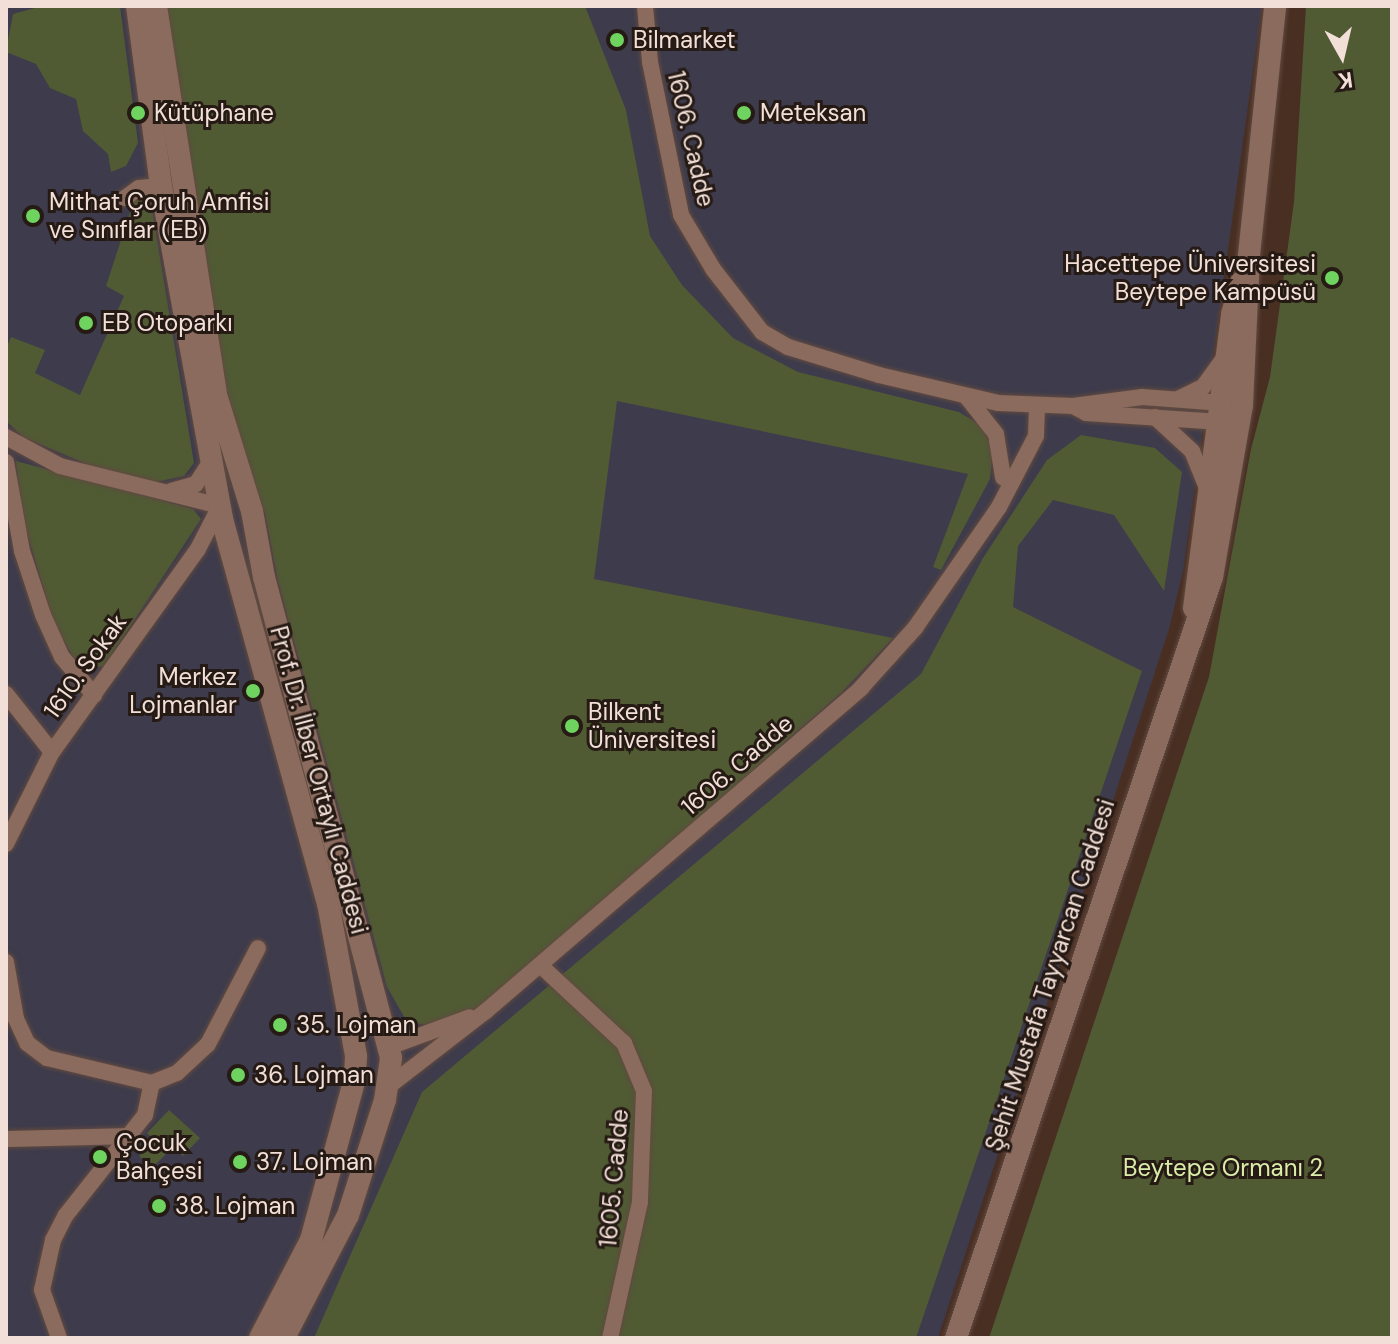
<!DOCTYPE html>
<meta charset="utf-8">
<style>
body{margin:0}
#map{position:relative;width:1398px;height:1344px;overflow:hidden;background:#492e22;font-family:"DM Sans",sans-serif}
div>[style]{position:absolute}
[style*='--x']{left:calc(var(--x)*1px);top:calc(var(--y)*1px);width:calc(var(--w)*1px);rotate:calc(var(--a)*1deg)}
.education>*{inset:0;background:#3d3b4c}
.green>*{inset:0;background:#505b34}
.roads{filter:drop-shadow(0 0 2px #614a40) drop-shadow(0 0 2px #614a40)}
.street>*{height:16px;margin:-8px;padding:0 8px;transform-origin:8px;border-radius:8px;background:#8a6b5d}
.secondary>*{height:22px;margin:-11px;padding:0 11px;transform-origin:11px;border-radius:11px;background:#8a6b5d}
.dots>*{width:22px;height:22px;translate:-50% -50%;box-sizing:border-box;border:4px solid #261a14;border-radius:50%}
span{translate:-50% -50%;white-space:nowrap;text-align:center;line-height:1.15;-webkit-text-stroke:6px #261a14;paint-order:stroke}
.poi-label{font-size:24px;color:#f2e0d8}
.left{translate:0 -50%;text-align:left}
.right{translate:-100% -50%;text-align:right}
.street-label{font-size:24px;color:#f2e0d8}
.park-label{font-size:24px;color:#d9eda9}
.frame{position:absolute;inset:0;border:8px solid #f2e0d8;pointer-events:none}
.north{position:absolute;left:1302px;top:16px;width:80px;height:80px;-webkit-text-stroke:6px #261a14;paint-order:stroke;rotate:172deg;font-size:22px;font-weight:700;line-height:32px;text-align:center;color:#f2e0d8}
.north::after{content:'';display:block;margin:auto;width:28px;height:36px;background:#f2e0d8;clip-path:polygon(50% 0,100% 100%,50% 72%,0 100%)}
</style>
<div id="map">
<div class="education">
<i style="clip-path:polygon(6px 6px,1262px 6px,1183px 572px,1169px 629px,938px 1338px,6px 1338px)"></i>
</div>
<div class="green">
<i style="clip-path:polygon(42px 6px,120px 6px,138px 143px,126px 166px,111px 172px,108px 154px,83px 131px,76px 99px,50px 88px,36px 64px,6px 52px,13px 14px)"></i>
<i style="clip-path:polygon(166px 6px,585px 6px,626px 110px,650px 236px,682px 285px,733px 338px,798px 372px,959px 412px,982px 426px,993px 451px,990px 479px,941px 570px,933px 567px,968px 474px,617px 401px,594px 579px,893px 638px,841px 693px,484px 1006px,434px 1026px,407px 1022px,387px 987px,278px 581px,265px 513px,233px 430px)"></i>
<i style="clip-path:polygon(1306px 6px,1392px 6px,1392px 1338px,989px 1338px,1209px 677px,1251px 449px,1270px 377px,1294px 202px)"></i>
<i style="clip-path:polygon(150px 197px,194px 463px,184px 476px,156px 482px,89px 465px,23px 437px,6px 421px,6px 349px,11px 337px,45px 350px,35px 373px,80px 395px,124px 296px,106px 286px,134px 200px)"></i>
<i style="clip-path:polygon(1081px 435px,1155px 448px,1182px 472px,1164px 591px,1114px 515px,1053px 500px,1018px 546px,1013px 607px,1142px 671px,916px 1338px,314px 1338px,422px 1092px,921px 674px,983px 558px,1047px 460px)"></i>
<i style="clip-path:polygon(16px 461px,193px 509px,201px 519px,104px 666px,91px 668px,74px 659px,54px 623px,22px 516px)"></i>
<i style="clip-path:polygon(169px 1110px,200px 1138px,183px 1156px,173px 1147px,152px 1168px,139px 1156px,154px 1140px,147px 1133px)"></i>
</div>
<div class="roads">
<div class="street">
<i style="--x:645;--y:6;--w:56;--a:84.9"></i>
<i style="--x:650;--y:62;--w:156;--a:78.5"></i>
<i style="--x:681;--y:215;--w:63;--a:59.3"></i>
<i style="--x:713;--y:269;--w:80;--a:52.1"></i>
<i style="--x:762;--y:332;--w:30;--a:30"></i>
<i style="--x:788;--y:347;--w:95;--a:17.1"></i>
<i style="--x:879;--y:375;--w:122;--a:13.2"></i>
<i style="--x:998;--y:403;--w:75;--a:2.3"></i>
<i style="--x:1073;--y:406;--w:70;--a:-7.4"></i>
<i style="--x:1142;--y:397;--w:81;--a:4.2"></i>
<i style="--x:125;--y:198;--w:17;--a:-36"></i>
<i style="--x:139;--y:188;--w:22;--a:-5"></i>
<i style="--x:966;--y:396;--w:48;--a:51.7"></i>
<i style="--x:996;--y:434;--w:44;--a:80.8"></i>
<i style="--x:1178;--y:399;--w:28;--a:-26"></i>
<i style="--x:1203;--y:387;--w:37;--a:-54"></i>
<i style="--x:1073;--y:406;--w:15;--a:28"></i>
<i style="--x:1086;--y:413;--w:135;--a:3.8"></i>
<i style="--x:1155;--y:417;--w:50;--a:42.6"></i>
<i style="--x:1192;--y:451;--w:40;--a:68"></i>
<i style="--x:6;--y:437;--w:61;--a:28.2"></i>
<i style="--x:60;--y:466;--w:165;--a:14"></i>
<i style="--x:220;--y:506;--w:48;--a:117.1"></i>
<i style="--x:198;--y:549;--w:250;--a:125.7"></i>
<i style="--x:52;--y:752;--w:103;--a:116.6"></i>
<i style="--x:6;--y:462;--w:90;--a:79.8"></i>
<i style="--x:22;--y:551;--w:67;--a:71.8"></i>
<i style="--x:43;--y:615;--w:46;--a:65.7"></i>
<i style="--x:62;--y:657;--w:50;--a:49.9"></i>
<i style="--x:171;--y:491;--w:26;--a:-16"></i>
<i style="--x:196;--y:484;--w:27;--a:-57"></i>
<i style="--x:6;--y:694;--w:74;--a:51.6"></i>
<i style="--x:6;--y:962;--w:58;--a:80"></i>
<i style="--x:16;--y:1019;--w:26;--a:65"></i>
<i style="--x:27;--y:1043;--w:25;--a:37"></i>
<i style="--x:47;--y:1058;--w:108;--a:13.4"></i>
<i style="--x:540;--y:965;--w:115;--a:42.9"></i>
<i style="--x:624;--y:1043;--w:52;--a:67.4"></i>
<i style="--x:644;--y:1091;--w:111;--a:92.1"></i>
<i style="--x:640;--y:1202;--w:139;--a:102.4"></i>
<i style="--x:389;--y:1047;--w:86;--a:-20.3"></i>
<i style="--x:152;--y:1083;--w:27;--a:-22"></i>
<i style="--x:177;--y:1073;--w:42;--a:-43.1"></i>
<i style="--x:208;--y:1044;--w:108;--a:-62.5"></i>
<i style="--x:389;--y:1086;--w:123;--a:-37.7"></i>
<i style="--x:486;--y:1011;--w:495;--a:-40.7"></i>
<i style="--x:861;--y:688;--w:81;--a:-48"></i>
<i style="--x:915;--y:628;--w:147;--a:-55.2"></i>
<i style="--x:999;--y:507;--w:80;--a:-62.5"></i>
<i style="--x:1036;--y:436;--w:31;--a:-88"></i>
<i style="--x:6;--y:1139;--w:119;--a:-1.4"></i>
<i style="--x:59;--y:1338;--w:51;--a:-109.5"></i>
<i style="--x:42;--y:1290;--w:51;--a:-77.6"></i>
<i style="--x:53;--y:1240;--w:28;--a:-63"></i>
<i style="--x:66;--y:1215;--w:127;--a:-51.7"></i>
<i style="--x:145;--y:1115;--w:33;--a:-78"></i>
</div>
<div class="secondary">
<i style="--x:137;--y:6;--w:182;--a:82.4"></i>
<i style="--x:161;--y:186;--w:339;--a:79.6"></i>
<i style="--x:222;--y:519;--w:398;--a:74.6"></i>
<i style="--x:328;--y:903;--w:156;--a:79.6"></i>
<i style="--x:356;--y:1056;--w:22;--a:93"></i>
<i style="--x:355;--y:1078;--w:168;--a:105.2"></i>
<i style="--x:311;--y:1240;--w:110;--a:117.5"></i>
<i style="--x:156;--y:6;--w:397;--a:81.2"></i>
<i style="--x:217;--y:398;--w:118;--a:72.8"></i>
<i style="--x:252;--y:511;--w:67;--a:79.7"></i>
<i style="--x:264;--y:577;--w:497;--a:75.2"></i>
<i style="--x:391;--y:1058;--w:42;--a:98.1"></i>
<i style="--x:385;--y:1100;--w:121;--a:107.8"></i>
<i style="--x:348;--y:1215;--w:139;--a:117.5"></i>
<i style="--x:1194;--y:608;--w:296;--a:-82.6"></i>
<i style="--x:1232;--y:314;--w:33;--a:-74"></i>
<i style="--x:956;--y:1338;--w:803;--a:-71.41"></i>
<i style="--x:1212;--y:577;--w:175;--a:-80.1"></i>
<i style="--x:1242;--y:405;--w:150;--a:-87.3"></i>
<i style="--x:1249;--y:255;--w:250;--a:-84"></i>
</div>
</div>
<div class="dots">
<i style="left:617px;top:40px;background:#6fd35f"></i>
<i style="left:138px;top:113px;background:#6fd35f"></i>
<i style="left:744px;top:113px;background:#6fd35f"></i>
<i style="left:33px;top:216px;background:#6fd35f"></i>
<i style="left:1332px;top:278px;background:#6fd35f"></i>
<i style="left:86px;top:323px;background:#6fd35f"></i>
<i style="left:253px;top:691px;background:#6fd35f"></i>
<i style="left:572px;top:726px;background:#6fd35f"></i>
<i style="left:280px;top:1025px;background:#6fd35f"></i>
<i style="left:238px;top:1075px;background:#6fd35f"></i>
<i style="left:100px;top:1157px;background:#6fd35f"></i>
<i style="left:240px;top:1162px;background:#6fd35f"></i>
<i style="left:159px;top:1206px;background:#6fd35f"></i>
</div>
<div class="poi-label">
<span class="left" style="left:633px;top:40px">Bilmarket</span>
<span class="left" style="left:154px;top:113px">Kütüphane</span>
<span class="left" style="left:760px;top:113px">Meteksan</span>
<span class="left" style="left:49px;top:216px">Mithat Çoruh Amfisi<br>ve Sınıflar (EB)</span>
<span class="right" style="left:1316px;top:278px">Hacettepe Üniversitesi<br>Beytepe Kampüsü</span>
<span class="left" style="left:102px;top:323px">EB Otoparkı</span>
<span class="right" style="left:237px;top:691px">Merkez<br>Lojmanlar</span>
<span class="left" style="left:588px;top:726px">Bilkent<br>Üniversitesi</span>
<span class="left" style="left:296px;top:1025px">35. Lojman</span>
<span class="left" style="left:254px;top:1075px">36. Lojman</span>
<span class="left" style="left:116px;top:1157px">Çocuk<br>Bahçesi</span>
<span class="left" style="left:256px;top:1162px">37. Lojman</span>
<span class="left" style="left:175px;top:1206px">38. Lojman</span>
</div>
<div class="street-label">
<span style="left:691px;top:139px;rotate:77deg">1606. Cadde</span>
<span style="left:85px;top:666px;rotate:-54deg">1610. Sokak</span>
<span style="left:737px;top:765px;rotate:-41deg">1606. Cadde</span>
<span style="left:319px;top:780px;rotate:75deg">Prof. Dr. İlber Ortaylı Caddesi</span>
<span style="left:1050px;top:975px;rotate:-72deg">Şehit Mustafa Tayyarcan Caddesi</span>
<span style="left:614px;top:1178px;rotate:-85deg">1605. Cadde</span>
</div>
<div class="park-label">
<span style="left:1223px;top:1168px">Beytepe Ormanı 2</span>
</div>
<div class="frame"></div>
<div class="north">K</div>
</div>
